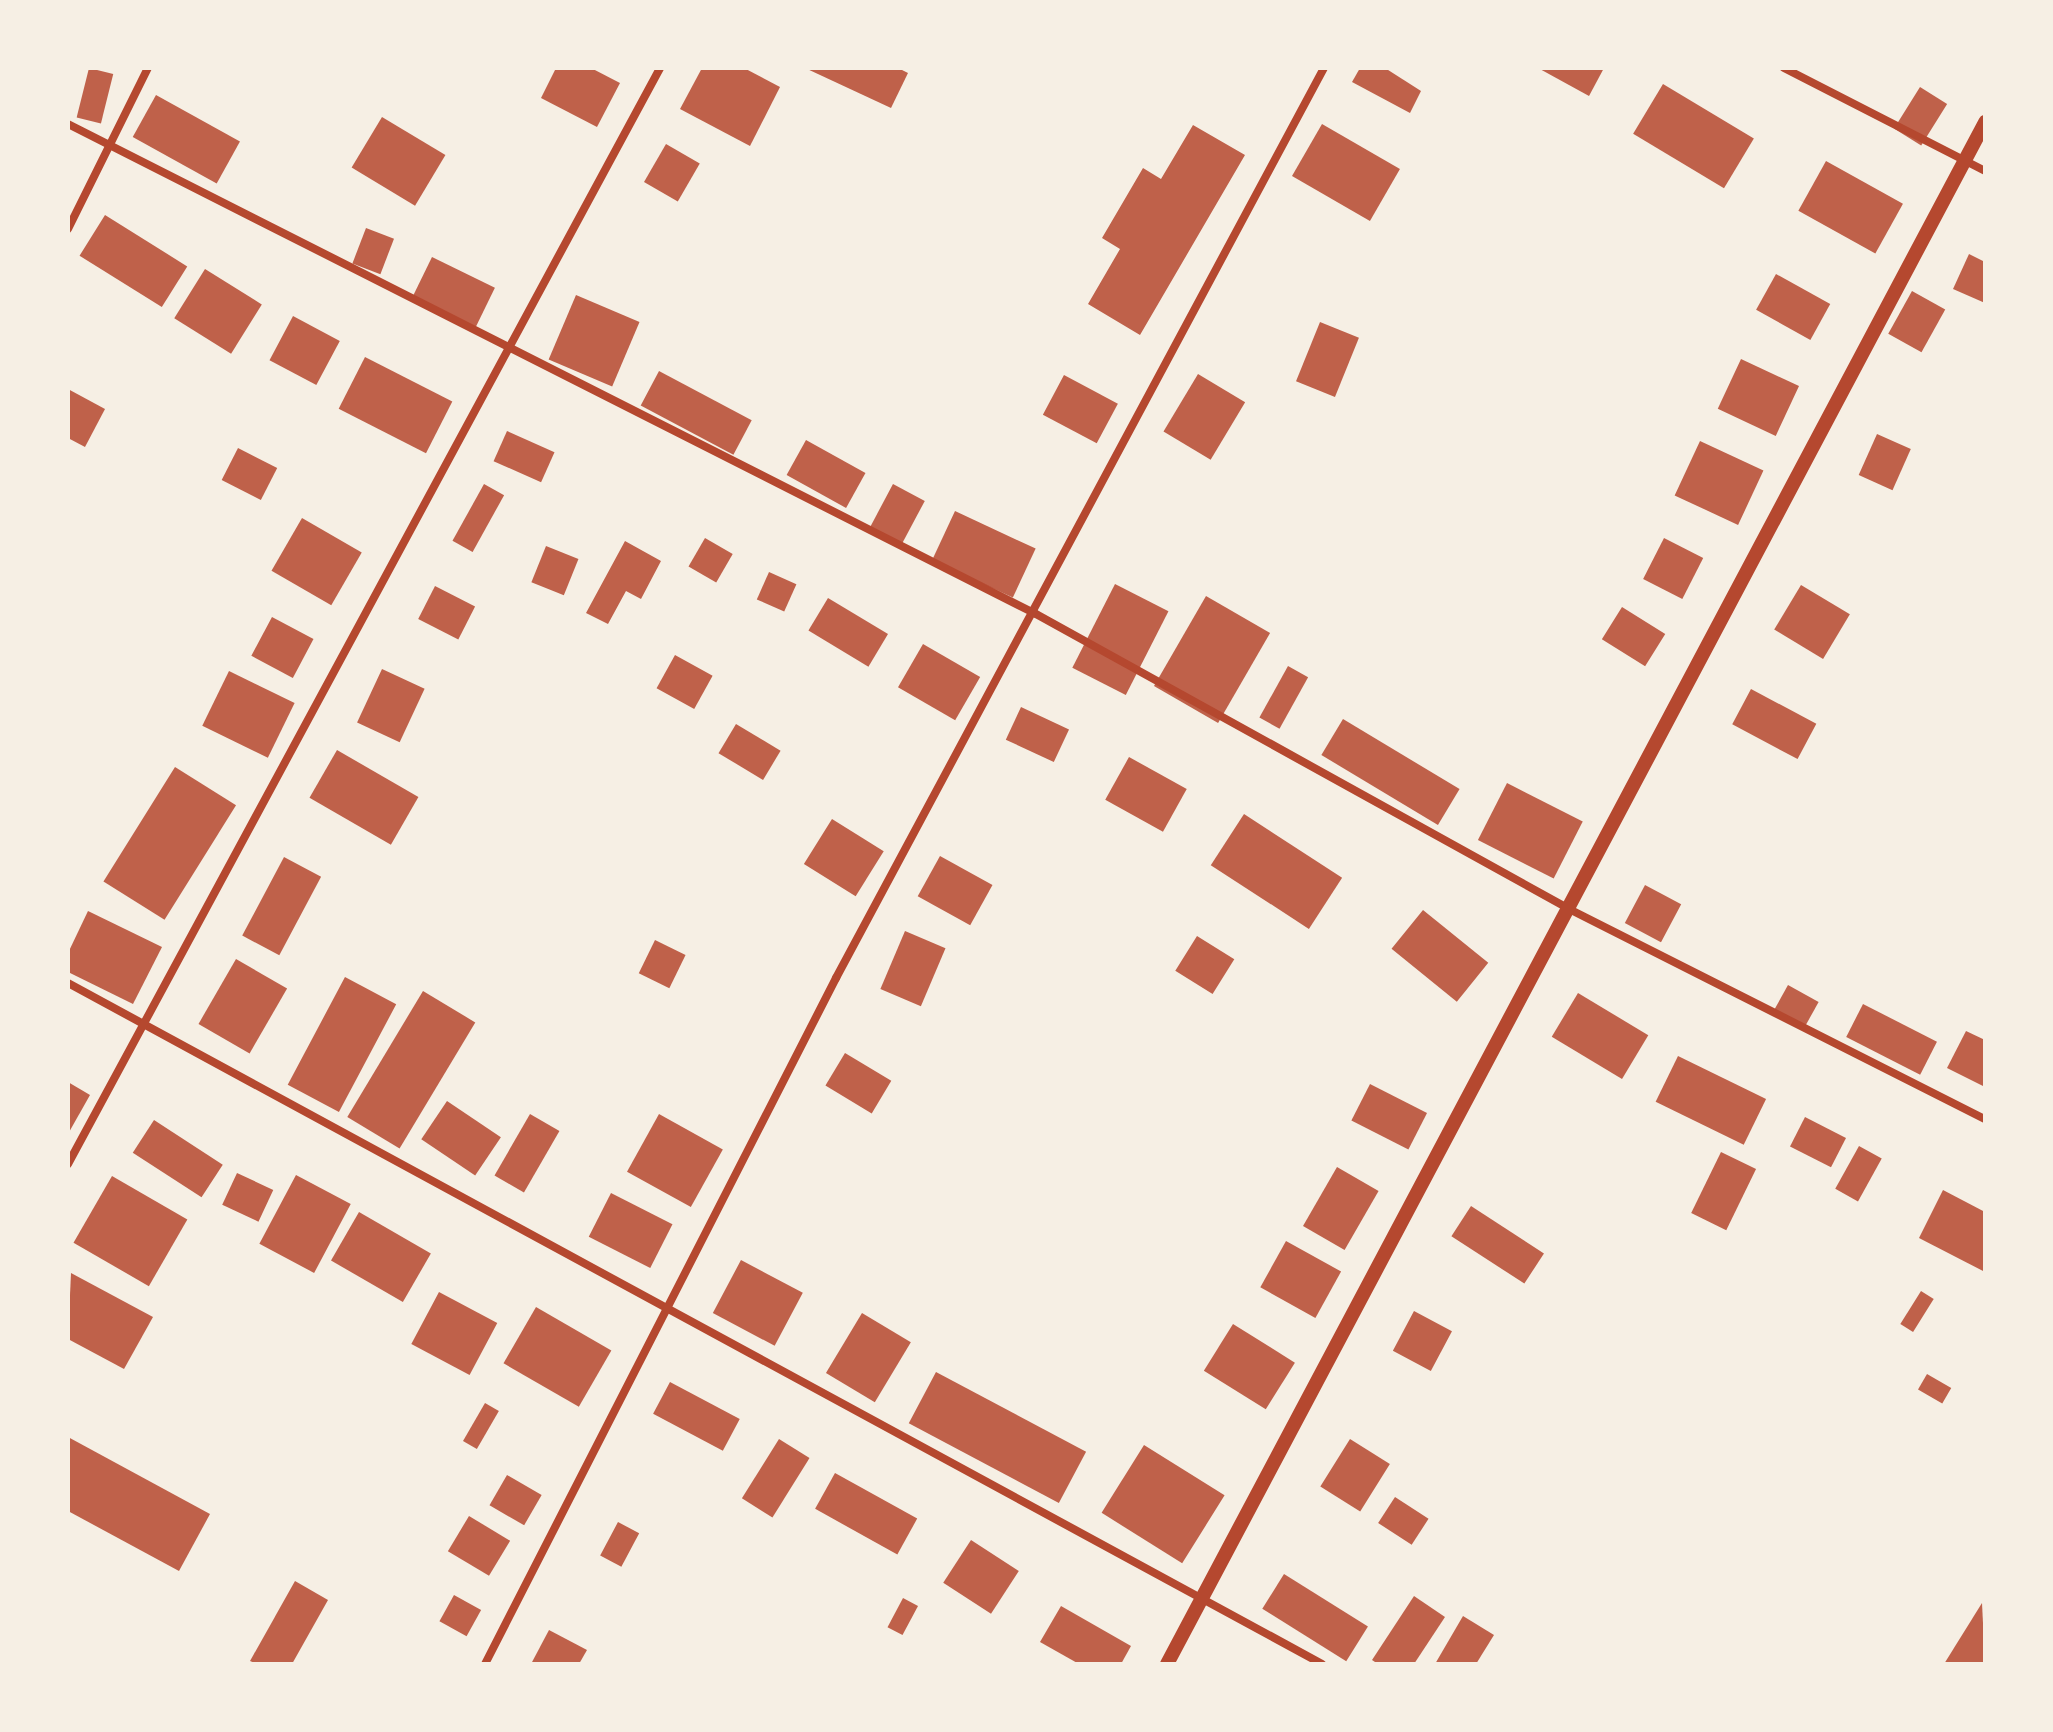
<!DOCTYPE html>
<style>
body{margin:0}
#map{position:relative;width:2053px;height:1732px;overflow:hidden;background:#f6efe4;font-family:Barlow,sans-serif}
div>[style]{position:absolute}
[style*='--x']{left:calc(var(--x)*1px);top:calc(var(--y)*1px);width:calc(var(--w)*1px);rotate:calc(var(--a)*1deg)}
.building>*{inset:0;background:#bf614a;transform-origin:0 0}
.minor>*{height:8px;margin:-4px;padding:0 4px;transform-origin:4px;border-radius:4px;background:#b5482f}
.tertiary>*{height:14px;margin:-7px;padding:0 7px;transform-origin:7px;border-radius:7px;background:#b5482f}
span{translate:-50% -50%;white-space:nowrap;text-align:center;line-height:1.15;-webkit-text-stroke:8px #f6efe4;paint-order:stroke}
.frame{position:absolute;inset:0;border:70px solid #f6efe4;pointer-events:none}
</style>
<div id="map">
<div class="building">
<i style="left:89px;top:68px;width:25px;height:51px;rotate:14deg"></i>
<i style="clip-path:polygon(556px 68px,591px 68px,620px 83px,597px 127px,541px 98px)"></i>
<i style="clip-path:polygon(702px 68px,744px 68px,780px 87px,750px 146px,680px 109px)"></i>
<i style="clip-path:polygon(805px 68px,898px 68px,908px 73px,891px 108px)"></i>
<i style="clip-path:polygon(1360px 68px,1385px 68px,1421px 91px,1410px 113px,1352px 82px)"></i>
<i style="clip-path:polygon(1538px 68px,1604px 68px,1589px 96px)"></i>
<i style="left:1663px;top:84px;width:106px;height:58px;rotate:31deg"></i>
<i style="left:1920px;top:87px;width:32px;height:49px;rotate:32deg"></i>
<i style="left:156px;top:95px;width:96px;height:48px;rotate:29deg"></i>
<i style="left:382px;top:117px;width:74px;height:59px;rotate:31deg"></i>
<i style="left:1322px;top:124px;width:90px;height:60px;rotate:30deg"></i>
<i style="clip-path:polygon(1193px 125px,1245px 155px,1140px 335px,1088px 304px,1120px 249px,1102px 238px,1143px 168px,1161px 179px)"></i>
<i style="left:666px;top:144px;width:39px;height:44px;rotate:30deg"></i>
<i style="left:1826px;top:161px;width:88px;height:57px;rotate:29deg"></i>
<i style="left:105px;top:215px;width:97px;height:48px;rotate:32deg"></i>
<i style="left:366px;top:228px;width:30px;height:38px;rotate:21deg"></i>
<i style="clip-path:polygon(1969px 254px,1985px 262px,1985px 303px,1953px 289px)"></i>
<i style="left:432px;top:257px;width:70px;height:47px;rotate:26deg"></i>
<i style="left:205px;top:269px;width:67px;height:58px;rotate:32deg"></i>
<i style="left:1776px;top:274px;width:62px;height:41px;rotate:29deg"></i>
<i style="left:1912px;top:291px;width:38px;height:49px;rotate:29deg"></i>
<i style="left:576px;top:295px;width:69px;height:70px;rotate:23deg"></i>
<i style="left:293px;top:316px;width:53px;height:50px;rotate:28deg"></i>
<i style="left:1320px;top:322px;width:42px;height:64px;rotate:22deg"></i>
<i style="left:365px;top:357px;width:98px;height:58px;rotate:27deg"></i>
<i style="left:1741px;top:359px;width:64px;height:55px;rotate:25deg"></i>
<i style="left:659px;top:371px;width:105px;height:39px;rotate:28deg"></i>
<i style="left:1198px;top:374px;width:55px;height:67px;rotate:31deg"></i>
<i style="left:1064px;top:375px;width:61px;height:45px;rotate:28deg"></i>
<i style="clip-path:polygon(68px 389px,105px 409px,85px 447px,68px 438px)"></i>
<i style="left:507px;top:431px;width:52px;height:33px;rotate:24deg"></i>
<i style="left:1877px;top:434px;width:37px;height:45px;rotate:24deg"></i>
<i style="left:806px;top:440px;width:68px;height:40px;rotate:29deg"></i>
<i style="left:1700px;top:441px;width:70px;height:60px;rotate:25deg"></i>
<i style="left:238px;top:448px;width:44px;height:36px;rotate:27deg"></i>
<i style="left:484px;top:484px;width:23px;height:65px;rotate:29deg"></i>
<i style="left:893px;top:484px;width:36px;height:50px;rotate:28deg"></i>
<i style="left:955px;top:511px;width:89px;height:54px;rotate:25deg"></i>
<i style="left:302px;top:518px;width:69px;height:61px;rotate:30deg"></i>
<i style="left:705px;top:538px;width:32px;height:33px;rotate:30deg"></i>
<i style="left:1664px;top:538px;width:44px;height:46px;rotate:27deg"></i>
<i style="clip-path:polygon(625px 541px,661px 561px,641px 599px,626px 591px,608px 624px,586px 613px)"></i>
<i style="left:546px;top:546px;width:35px;height:39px;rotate:22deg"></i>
<i style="left:769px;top:572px;width:30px;height:30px;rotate:24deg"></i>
<i style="left:1115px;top:584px;width:60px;height:94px;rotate:27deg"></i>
<i style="left:1801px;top:585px;width:57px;height:52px;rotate:31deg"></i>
<i style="left:435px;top:586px;width:45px;height:37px;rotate:27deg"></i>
<i style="left:1206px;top:596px;width:74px;height:104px;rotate:30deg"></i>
<i style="left:828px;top:598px;width:70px;height:38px;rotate:31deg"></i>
<i style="left:1622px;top:607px;width:51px;height:38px;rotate:32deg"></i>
<i style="left:272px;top:617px;width:47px;height:44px;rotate:28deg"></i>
<i style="left:923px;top:644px;width:66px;height:50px;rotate:30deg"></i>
<i style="left:675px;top:655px;width:43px;height:38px;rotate:29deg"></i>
<i style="left:1288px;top:666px;width:23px;height:59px;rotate:29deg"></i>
<i style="left:382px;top:669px;width:47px;height:59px;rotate:25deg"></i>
<i style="left:229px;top:671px;width:73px;height:61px;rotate:26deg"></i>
<i style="left:1751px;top:689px;width:74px;height:40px;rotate:28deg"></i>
<i style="left:1021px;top:707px;width:53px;height:36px;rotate:25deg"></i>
<i style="left:1343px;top:719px;width:136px;height:42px;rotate:31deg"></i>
<i style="left:736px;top:724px;width:52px;height:34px;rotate:31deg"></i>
<i style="left:337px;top:750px;width:94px;height:55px;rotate:30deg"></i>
<i style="left:1129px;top:757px;width:66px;height:49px;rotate:29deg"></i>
<i style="left:175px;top:767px;width:72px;height:135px;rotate:32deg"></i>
<i style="left:1507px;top:783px;width:85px;height:64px;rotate:27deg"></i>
<i style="left:1244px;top:814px;width:117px;height:61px;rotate:33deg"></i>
<i style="left:832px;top:819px;width:61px;height:53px;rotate:32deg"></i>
<i style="left:940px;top:856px;width:60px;height:46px;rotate:29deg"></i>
<i style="left:284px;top:857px;width:42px;height:89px;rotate:28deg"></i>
<i style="left:1645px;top:885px;width:41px;height:43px;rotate:28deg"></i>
<i style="left:1423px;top:910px;width:84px;height:50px;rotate:39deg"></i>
<i style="clip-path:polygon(88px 911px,162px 947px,133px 1004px,68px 972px,68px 953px)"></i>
<i style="left:905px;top:931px;width:44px;height:63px;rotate:23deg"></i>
<i style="left:1197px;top:936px;width:44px;height:41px;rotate:32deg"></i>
<i style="left:655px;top:940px;width:34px;height:37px;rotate:26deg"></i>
<i style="left:236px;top:959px;width:59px;height:75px;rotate:30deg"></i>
<i style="left:345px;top:977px;width:58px;height:122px;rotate:28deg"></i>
<i style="left:1788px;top:985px;width:35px;height:31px;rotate:29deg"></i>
<i style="left:423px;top:991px;width:61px;height:147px;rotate:31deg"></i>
<i style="left:1578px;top:993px;width:82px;height:51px;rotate:31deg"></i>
<i style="left:1863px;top:1004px;width:83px;height:37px;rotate:27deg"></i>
<i style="clip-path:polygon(1966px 1031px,1985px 1040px,1985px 1087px,1947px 1068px)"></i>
<i style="left:845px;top:1053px;width:54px;height:38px;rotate:31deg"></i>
<i style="left:1678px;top:1056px;width:98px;height:51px;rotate:26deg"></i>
<i style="clip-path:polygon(68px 1082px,90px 1095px,68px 1134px)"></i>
<i style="left:1370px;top:1084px;width:64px;height:41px;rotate:27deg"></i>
<i style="left:447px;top:1101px;width:65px;height:46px;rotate:34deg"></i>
<i style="left:530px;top:1114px;width:34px;height:71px;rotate:30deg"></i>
<i style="left:659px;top:1114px;width:73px;height:66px;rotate:29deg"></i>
<i style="left:1805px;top:1117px;width:46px;height:33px;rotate:27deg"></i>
<i style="left:154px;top:1120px;width:82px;height:39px;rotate:33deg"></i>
<i style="left:1859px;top:1146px;width:26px;height:49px;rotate:29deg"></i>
<i style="left:1721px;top:1152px;width:39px;height:68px;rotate:26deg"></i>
<i style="left:1337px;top:1167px;width:48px;height:68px;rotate:30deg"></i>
<i style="left:237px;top:1173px;width:40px;height:35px;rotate:25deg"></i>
<i style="left:296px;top:1175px;width:62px;height:78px;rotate:28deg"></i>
<i style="left:112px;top:1176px;width:87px;height:77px;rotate:30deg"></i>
<i style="clip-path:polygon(1943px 1190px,1985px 1212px,1985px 1272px,1919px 1238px)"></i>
<i style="left:611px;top:1193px;width:69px;height:49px;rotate:27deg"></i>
<i style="left:1471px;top:1206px;width:87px;height:36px;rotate:33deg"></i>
<i style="left:359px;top:1212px;width:83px;height:56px;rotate:30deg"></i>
<i style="left:1286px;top:1241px;width:63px;height:53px;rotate:29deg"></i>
<i style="left:741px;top:1260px;width:70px;height:60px;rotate:28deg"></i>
<i style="clip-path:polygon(71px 1273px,153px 1317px,124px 1369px,68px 1339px)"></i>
<i style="left:1921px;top:1291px;width:15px;height:39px;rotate:32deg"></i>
<i style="left:439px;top:1292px;width:66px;height:59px;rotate:28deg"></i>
<i style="left:536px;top:1307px;width:87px;height:65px;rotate:30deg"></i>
<i style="left:1414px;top:1311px;width:43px;height:45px;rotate:28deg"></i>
<i style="left:862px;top:1313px;width:57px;height:70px;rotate:31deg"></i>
<i style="left:1233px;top:1324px;width:73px;height:55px;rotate:32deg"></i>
<i style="left:936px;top:1372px;width:170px;height:58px;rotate:28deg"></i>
<i style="left:1927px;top:1374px;width:28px;height:18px;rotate:30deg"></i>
<i style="left:670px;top:1382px;width:79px;height:36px;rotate:28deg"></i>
<i style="left:485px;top:1403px;width:16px;height:44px;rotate:30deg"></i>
<i style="clip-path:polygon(68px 1437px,210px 1514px,179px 1571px,68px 1511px)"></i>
<i style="left:779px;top:1439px;width:36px;height:70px;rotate:32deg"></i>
<i style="left:1350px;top:1439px;width:47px;height:56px;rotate:32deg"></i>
<i style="left:1144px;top:1445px;width:95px;height:80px;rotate:32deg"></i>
<i style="left:835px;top:1473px;width:94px;height:41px;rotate:29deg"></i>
<i style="left:507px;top:1475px;width:40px;height:35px;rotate:30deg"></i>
<i style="left:1395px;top:1497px;width:40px;height:31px;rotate:33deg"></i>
<i style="left:469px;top:1516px;width:48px;height:41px;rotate:31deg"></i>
<i style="left:618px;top:1522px;width:24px;height:38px;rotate:28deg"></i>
<i style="left:971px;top:1540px;width:57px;height:51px;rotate:33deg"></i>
<i style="left:1284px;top:1574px;width:99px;height:41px;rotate:32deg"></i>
<i style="clip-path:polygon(295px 1581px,328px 1600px,292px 1664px,257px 1664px,250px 1661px)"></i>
<i style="left:454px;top:1595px;width:31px;height:30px;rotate:29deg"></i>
<i style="clip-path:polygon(1414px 1596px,1445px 1617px,1414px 1664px,1378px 1664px,1372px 1660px)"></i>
<i style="left:903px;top:1598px;width:17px;height:33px;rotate:28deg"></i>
<i style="clip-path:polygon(1982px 1603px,1985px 1664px,1944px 1664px)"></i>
<i style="clip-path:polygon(1061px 1606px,1131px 1646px,1121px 1664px,1079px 1664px,1040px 1642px)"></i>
<i style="clip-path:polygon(1463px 1616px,1494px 1635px,1476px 1664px,1435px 1664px)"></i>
<i style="clip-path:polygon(549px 1630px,587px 1650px,579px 1664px,531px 1664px)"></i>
</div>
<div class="minor">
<i style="--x:1784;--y:68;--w:226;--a:27.1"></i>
<i style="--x:68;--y:124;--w:1085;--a:26.85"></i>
<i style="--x:1036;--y:614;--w:611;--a:28.95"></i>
<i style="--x:1571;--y:910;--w:464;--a:26.8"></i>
<i style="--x:68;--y:229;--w:180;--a:-63.6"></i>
<i style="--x:68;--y:983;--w:1427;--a:28.5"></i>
<i style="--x:68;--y:1164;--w:1246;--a:-61.62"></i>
<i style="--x:485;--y:1664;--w:771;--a:-62.9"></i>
<i style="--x:836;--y:978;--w:1033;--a:-61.8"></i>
</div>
<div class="tertiary">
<i style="--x:1167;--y:1664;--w:1746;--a:-62.05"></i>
</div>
<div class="frame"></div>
</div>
